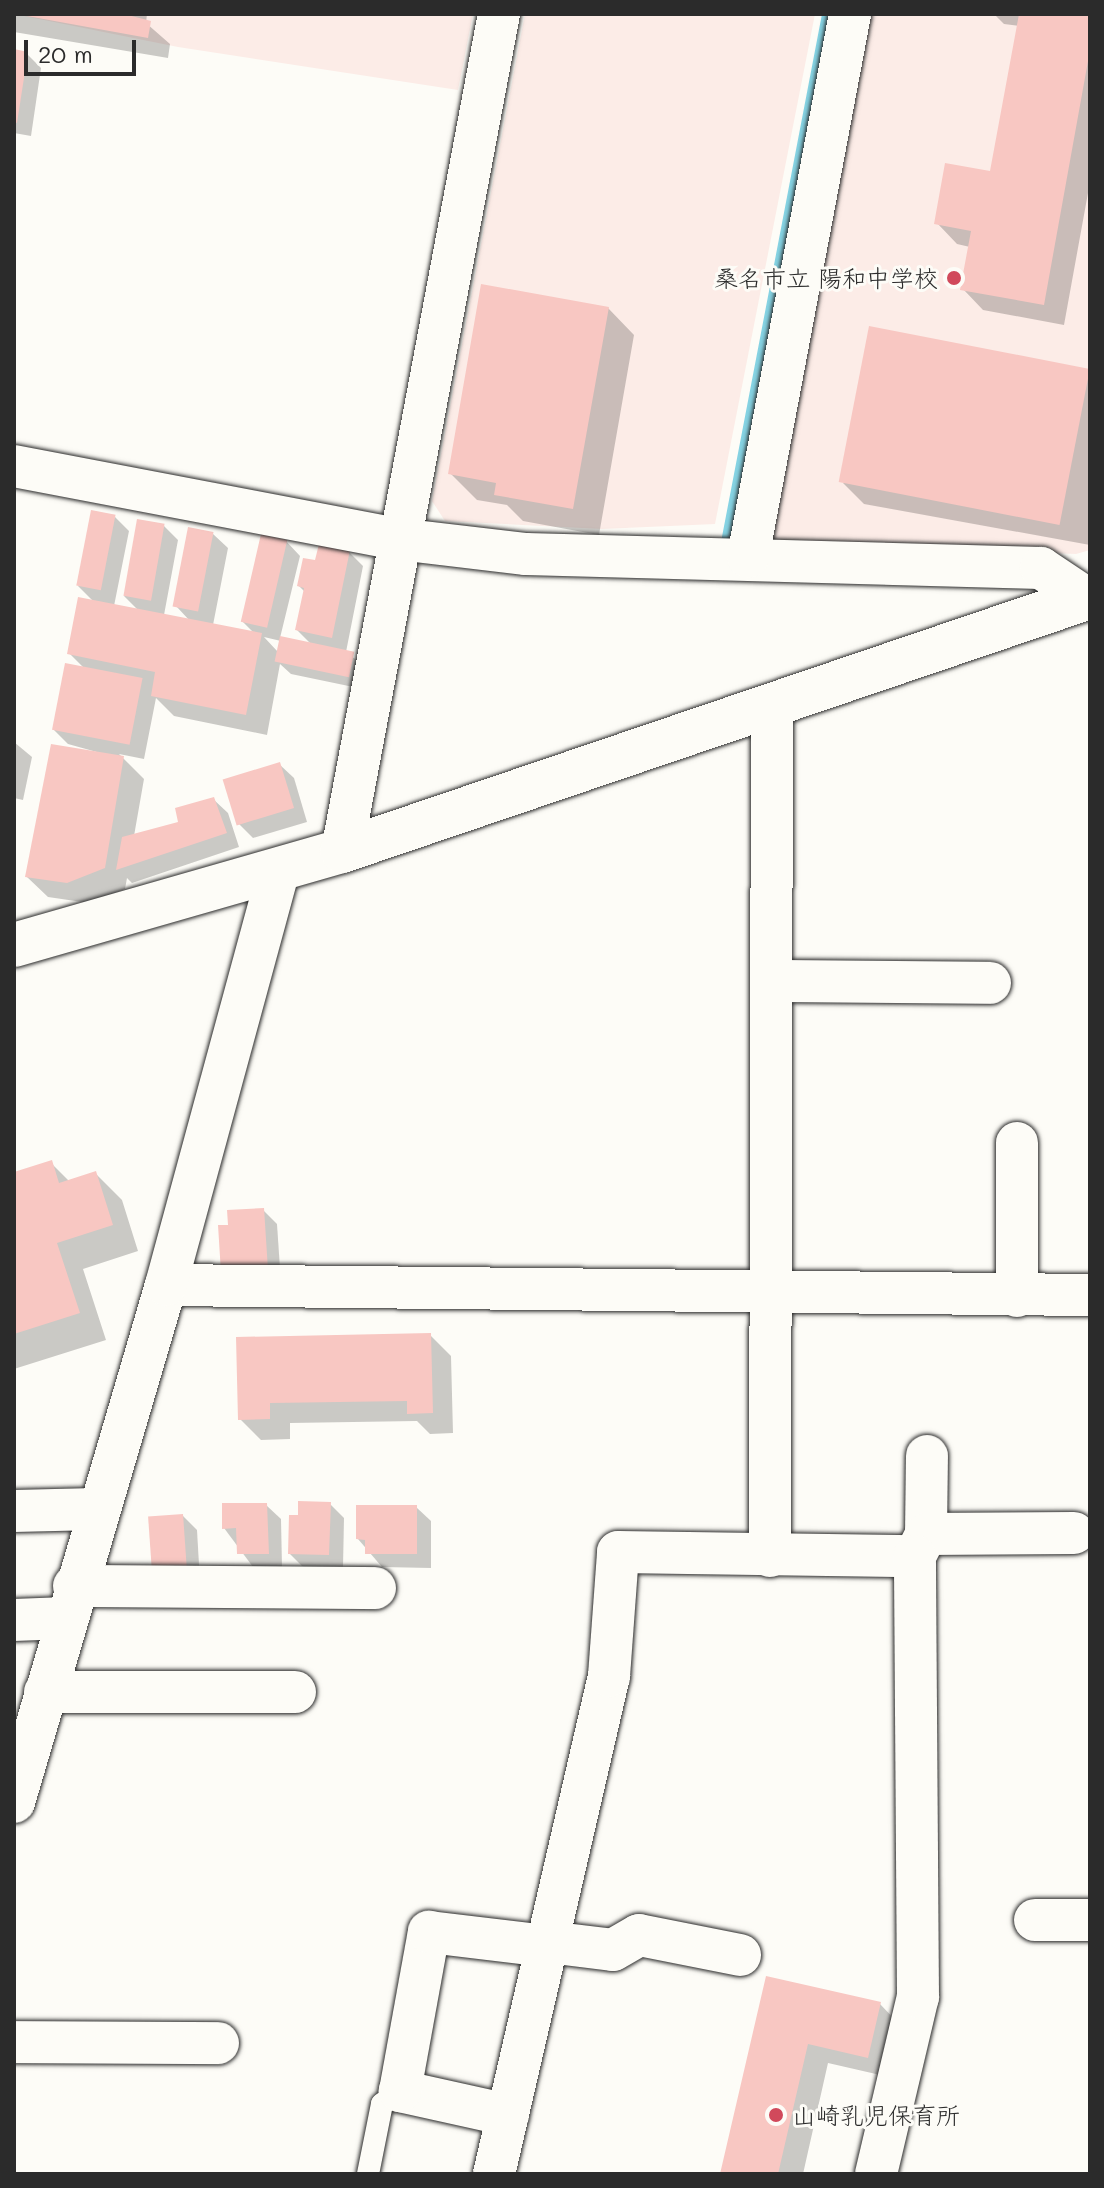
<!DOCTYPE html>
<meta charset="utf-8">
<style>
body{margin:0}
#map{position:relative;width:1104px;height:2188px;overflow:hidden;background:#fdfcf7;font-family:Mali,"Klee One",sans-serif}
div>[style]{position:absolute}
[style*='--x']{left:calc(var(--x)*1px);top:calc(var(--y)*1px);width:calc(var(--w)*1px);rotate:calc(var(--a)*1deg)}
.built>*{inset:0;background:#fcece7}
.shadow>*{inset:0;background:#0003}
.stream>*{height:11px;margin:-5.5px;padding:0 5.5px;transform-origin:5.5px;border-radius:5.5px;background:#86d4e4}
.building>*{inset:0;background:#f8c7c2;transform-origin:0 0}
.roads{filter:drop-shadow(0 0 2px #2b2b2b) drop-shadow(0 0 2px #2b2b2b)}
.service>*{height:22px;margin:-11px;padding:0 11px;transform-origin:11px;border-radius:11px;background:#fdfcf7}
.minor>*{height:42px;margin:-21px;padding:0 21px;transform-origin:21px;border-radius:21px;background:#fdfcf7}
.tertiary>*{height:44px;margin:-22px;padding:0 22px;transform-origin:22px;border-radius:22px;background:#fdfcf7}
.dots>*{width:22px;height:22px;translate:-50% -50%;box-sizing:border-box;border:4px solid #fdfcf7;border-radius:50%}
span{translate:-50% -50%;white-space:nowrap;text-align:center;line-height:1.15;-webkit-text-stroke:6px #fdfcf7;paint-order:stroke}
.poi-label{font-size:24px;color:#2b2b2b}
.right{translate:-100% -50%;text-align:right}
.left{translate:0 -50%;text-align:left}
.frame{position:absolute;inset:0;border:16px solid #2b2b2b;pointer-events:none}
.scale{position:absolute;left:24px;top:40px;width:112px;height:36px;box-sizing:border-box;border:4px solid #2b2b2b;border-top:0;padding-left:10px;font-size:24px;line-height:28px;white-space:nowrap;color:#2b2b2b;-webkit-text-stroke:6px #fdfcf7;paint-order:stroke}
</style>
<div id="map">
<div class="built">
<i style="clip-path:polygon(14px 14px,473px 14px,458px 90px,178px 47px)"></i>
<i style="clip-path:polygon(525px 14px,815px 14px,715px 524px,602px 529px,445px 521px,432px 501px)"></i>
<i style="clip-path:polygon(868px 14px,1090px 14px,1090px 550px,1076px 554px,767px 542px)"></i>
</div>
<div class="shadow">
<i style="clip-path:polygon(14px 14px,147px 14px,146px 23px,170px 44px,168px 58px,14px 32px)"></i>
<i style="clip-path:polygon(994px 14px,1090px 14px,1090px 182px,1064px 325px,983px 310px,963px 289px,970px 247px,957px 244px,937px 223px,992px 173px,1019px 26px,1004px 24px)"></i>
<i style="clip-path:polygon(14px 51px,27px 54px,41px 68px,31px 136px,14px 133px)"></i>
<i style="clip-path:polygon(608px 308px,634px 335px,599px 535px,523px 521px,507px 505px,477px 500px,450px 473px)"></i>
<i style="clip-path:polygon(1090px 369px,1090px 545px,864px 504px,843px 483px)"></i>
<i style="clip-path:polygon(evenodd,115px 517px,129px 531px,114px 606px,139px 611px,124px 596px,164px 526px,178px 540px,164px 615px,190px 621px,176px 606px,213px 534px,228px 548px,213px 625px,254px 633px,242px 621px,286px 541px,300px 556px,280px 638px,312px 645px,297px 630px,305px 592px,299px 586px,317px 563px,349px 552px,363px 566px,346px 652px,367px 668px,363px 689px,291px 674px,280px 664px,267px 735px,174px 716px,156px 698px,144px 759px,119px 754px,144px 779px,134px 836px,181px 824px,213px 799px,228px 813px,239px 847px,132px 883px,127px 878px,125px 889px,89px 903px,48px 897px,27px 877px,111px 756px,68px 744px,54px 730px,85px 669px,70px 654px,94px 602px,78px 586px,115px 517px,264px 637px,281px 641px,278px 652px,264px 637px)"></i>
<i style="clip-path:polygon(14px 742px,32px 757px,23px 800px,14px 798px)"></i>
<i style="clip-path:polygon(279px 764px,294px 778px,307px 822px,253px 838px,239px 824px)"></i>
<i style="clip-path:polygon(51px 1163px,70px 1182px,95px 1173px,122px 1200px,138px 1251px,83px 1269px,106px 1340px,14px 1369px,14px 1174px)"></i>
<i style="clip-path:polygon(263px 1210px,277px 1224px,281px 1283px,230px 1226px)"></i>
<i style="clip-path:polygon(430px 1335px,451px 1356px,453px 1433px,430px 1434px,417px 1421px,290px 1423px,290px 1439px,261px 1440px,240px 1419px,238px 1339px)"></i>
<i style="clip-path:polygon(330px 1504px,344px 1518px,343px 1568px,304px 1568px,290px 1554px,300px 1517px)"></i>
<i style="clip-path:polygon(266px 1505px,281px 1519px,282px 1567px,253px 1567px,224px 1528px)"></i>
<i style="clip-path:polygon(416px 1507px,431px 1521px,431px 1568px,382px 1567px,358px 1539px)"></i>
<i style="clip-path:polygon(183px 1516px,197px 1530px,200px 1582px,153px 1570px)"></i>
<i style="clip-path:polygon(767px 1978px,880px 2004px,900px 2025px,889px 2077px,828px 2063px,803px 2174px,722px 2174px)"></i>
</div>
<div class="stream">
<i style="--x:726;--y:542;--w:538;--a:-79.17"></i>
</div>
<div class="building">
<i style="clip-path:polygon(16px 14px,124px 14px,151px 21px,148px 38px)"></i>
<i style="clip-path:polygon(1019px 14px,1090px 14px,1090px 50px,1044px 305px,960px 290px,971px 231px,934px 224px,945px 163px,990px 171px)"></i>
<i style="clip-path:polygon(14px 49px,28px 52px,17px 123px,14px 122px)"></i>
<i style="clip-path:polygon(481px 284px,609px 307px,573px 509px,494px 495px,496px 483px,448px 474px)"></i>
<i style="left:869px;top:326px;width:225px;height:159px;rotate:11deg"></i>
<i style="left:91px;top:510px;width:25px;height:77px;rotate:11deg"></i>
<i style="left:137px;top:519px;width:28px;height:78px;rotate:10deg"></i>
<i style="left:188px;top:527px;width:26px;height:81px;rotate:11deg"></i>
<i style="left:261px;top:534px;width:27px;height:90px;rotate:13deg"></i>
<i style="clip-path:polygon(319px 544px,350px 550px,332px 638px,295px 630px,304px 588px,297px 586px,303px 558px,315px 560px)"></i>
<i style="clip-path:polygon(78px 597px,262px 633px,246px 715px,151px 696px,155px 672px,67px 654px)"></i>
<i style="left:280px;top:636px;width:76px;height:26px;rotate:12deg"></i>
<i style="left:65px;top:663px;width:79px;height:68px;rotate:11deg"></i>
<i style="clip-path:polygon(51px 744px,124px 756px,105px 868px,67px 883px,25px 877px)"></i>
<i style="left:280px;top:762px;width:48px;height:60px;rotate:73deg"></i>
<i style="clip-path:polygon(214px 797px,227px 833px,116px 870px,122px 837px,178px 822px,175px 808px)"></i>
<i style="clip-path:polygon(52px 1160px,59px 1183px,96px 1171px,113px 1225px,57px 1243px,80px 1313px,14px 1334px,14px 1172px)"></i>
<i style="clip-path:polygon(264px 1208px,268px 1270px,221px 1273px,218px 1225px,228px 1225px,227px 1210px)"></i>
<i style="clip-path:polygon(431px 1333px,433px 1413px,407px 1414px,407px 1401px,270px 1403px,270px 1419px,238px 1420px,236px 1337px)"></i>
<i style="clip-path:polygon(298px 1501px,331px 1502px,329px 1555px,288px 1554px,289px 1515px,298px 1515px)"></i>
<i style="clip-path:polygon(222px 1503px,267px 1503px,269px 1554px,237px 1554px,236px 1528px,222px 1529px)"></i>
<i style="clip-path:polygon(356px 1505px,417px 1505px,417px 1554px,365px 1554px,365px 1540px,356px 1539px)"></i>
<i style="left:183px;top:1514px;width:55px;height:35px;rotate:86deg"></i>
<i style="clip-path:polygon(766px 1976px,881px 2002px,868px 2058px,808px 2044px,778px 2174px,720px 2174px)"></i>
</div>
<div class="roads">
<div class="service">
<i style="--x:368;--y:2174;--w:71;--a:-78.7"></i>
<i style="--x:382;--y:2104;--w:22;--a:-36"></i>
</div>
<div class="minor">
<i style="--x:14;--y:466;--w:391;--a:10.8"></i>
<i style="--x:398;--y:539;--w:129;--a:6.7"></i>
<i style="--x:526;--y:554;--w:515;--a:1.56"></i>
<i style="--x:1041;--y:568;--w:54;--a:33.7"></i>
<i style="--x:748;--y:557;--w:552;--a:-79.36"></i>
<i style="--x:342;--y:851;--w:852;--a:-79.38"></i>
<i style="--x:774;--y:981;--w:216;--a:0.5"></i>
<i style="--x:1017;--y:1143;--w:153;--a:90"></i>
<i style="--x:166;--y:1285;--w:924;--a:0.62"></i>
<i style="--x:14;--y:1511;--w:82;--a:-1.4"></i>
<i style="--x:926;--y:1534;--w:78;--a:-89.3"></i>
<i style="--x:770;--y:1556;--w:850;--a:-89.87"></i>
<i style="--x:74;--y:1586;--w:301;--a:0.4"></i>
<i style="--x:14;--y:1620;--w:52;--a:-2.2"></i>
<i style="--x:45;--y:1692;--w:250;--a:0"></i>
<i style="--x:14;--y:1802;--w:539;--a:-73.62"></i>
<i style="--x:166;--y:1285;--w:430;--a:-74.8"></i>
<i style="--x:1035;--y:1920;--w:55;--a:0"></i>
<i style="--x:548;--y:1942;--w:65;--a:7"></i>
<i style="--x:613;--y:1950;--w:30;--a:-30"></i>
<i style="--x:639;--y:1935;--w:103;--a:11.2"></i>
<i style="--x:14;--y:2042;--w:204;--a:0.3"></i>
<i style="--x:508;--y:2115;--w:111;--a:-167.5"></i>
<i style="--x:400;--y:2091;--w:162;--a:-79.7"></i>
<i style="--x:429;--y:1932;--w:119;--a:6.8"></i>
<i style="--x:494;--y:2174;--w:511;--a:-77"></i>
<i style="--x:609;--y:1676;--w:124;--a:-85.8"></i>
<i style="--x:618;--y:1552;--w:297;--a:0.8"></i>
<i style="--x:915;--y:1556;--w:25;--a:-63"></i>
<i style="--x:926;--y:1534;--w:148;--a:-0.4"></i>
<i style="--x:876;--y:2174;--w:182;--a:-76.7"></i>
<i style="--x:918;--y:1997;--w:441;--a:-90.4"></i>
</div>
<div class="tertiary">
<i style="--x:14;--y:945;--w:341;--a:-16"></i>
<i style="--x:342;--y:851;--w:790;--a:-18.76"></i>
</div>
</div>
<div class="dots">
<i style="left:954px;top:278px;background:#d1495b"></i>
<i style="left:776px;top:2115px;background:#d1495b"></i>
</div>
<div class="poi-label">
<span class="right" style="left:938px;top:278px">桑名市立 陽和中学校</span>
<span class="left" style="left:792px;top:2115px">山崎乳児保育所</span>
</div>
<div class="frame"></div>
<div class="scale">20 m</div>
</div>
